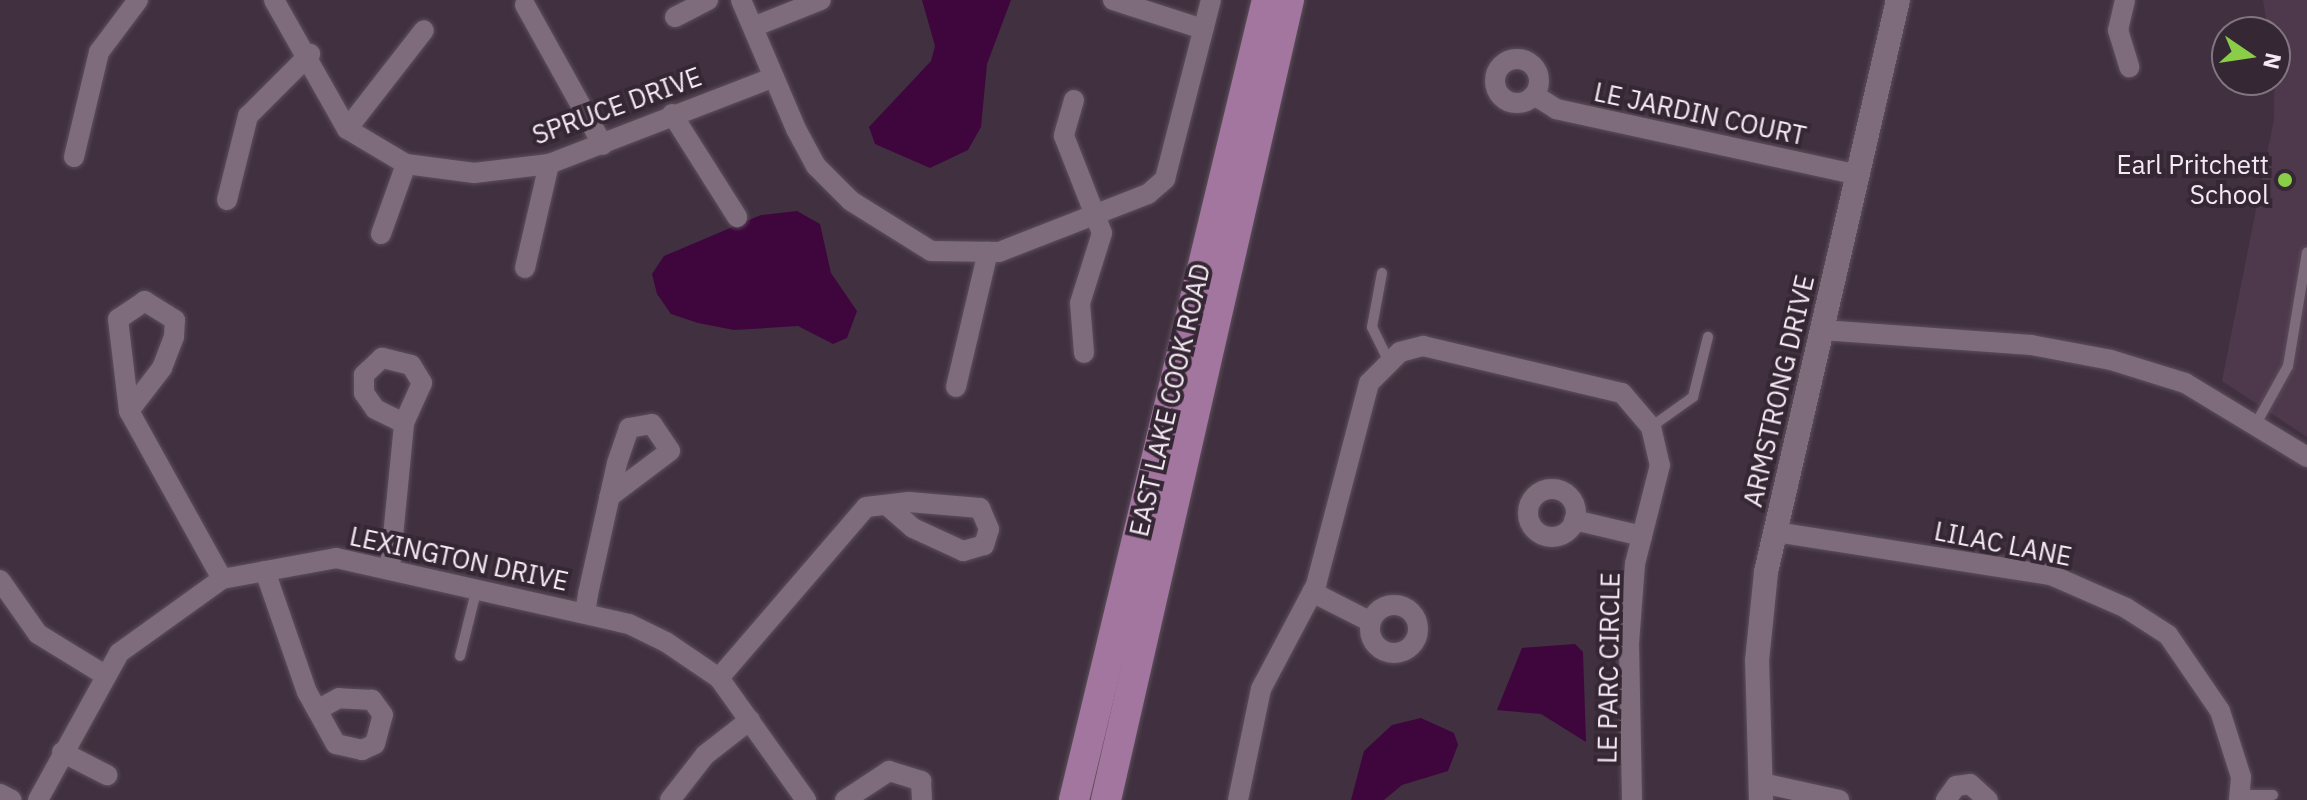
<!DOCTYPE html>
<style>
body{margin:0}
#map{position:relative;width:2307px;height:800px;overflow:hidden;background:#413140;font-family:"IBM Plex Sans",sans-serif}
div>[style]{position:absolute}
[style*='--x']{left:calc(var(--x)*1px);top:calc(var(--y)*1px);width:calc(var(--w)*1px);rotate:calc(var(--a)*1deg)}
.built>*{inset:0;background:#4e384c}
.water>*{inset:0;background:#3e063d}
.roads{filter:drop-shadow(0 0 2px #5c4f5b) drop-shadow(0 0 2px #5c4f5b)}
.service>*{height:10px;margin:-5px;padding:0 5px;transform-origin:5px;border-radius:5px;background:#7e6c7c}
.minor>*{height:20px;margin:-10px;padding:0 10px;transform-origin:10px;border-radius:10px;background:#7e6c7c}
.minor>.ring{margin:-10px;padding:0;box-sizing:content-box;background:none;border:20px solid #7e6c7c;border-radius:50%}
.tertiary>*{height:24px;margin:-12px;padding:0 12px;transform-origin:12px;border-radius:12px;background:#7e6c7c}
.primary>*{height:30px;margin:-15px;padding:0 15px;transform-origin:15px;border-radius:15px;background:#a376a0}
.dots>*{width:22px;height:22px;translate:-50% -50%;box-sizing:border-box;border:4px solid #362735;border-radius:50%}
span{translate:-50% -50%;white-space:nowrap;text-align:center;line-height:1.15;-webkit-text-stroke:8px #362735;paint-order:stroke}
.street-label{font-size:26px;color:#f4eaf3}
.poi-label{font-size:26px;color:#f4eaf3}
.right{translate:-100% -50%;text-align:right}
.north{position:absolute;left:2211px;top:16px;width:80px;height:80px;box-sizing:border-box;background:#362735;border:2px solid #827581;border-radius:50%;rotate:103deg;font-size:22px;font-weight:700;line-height:32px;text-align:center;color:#f4eaf3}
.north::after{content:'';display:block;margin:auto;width:28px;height:36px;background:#8ace47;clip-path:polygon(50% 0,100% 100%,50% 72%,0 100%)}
</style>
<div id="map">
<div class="built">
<i style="clip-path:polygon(2263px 0,2307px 0,2307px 437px,2222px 381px,2274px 119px,2275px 32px,2268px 32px)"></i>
</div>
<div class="water">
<i style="clip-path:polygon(922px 0,1011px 0,987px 64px,981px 127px,968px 150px,930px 168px,875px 144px,869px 127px,931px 61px,935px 46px)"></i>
<i style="clip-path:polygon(797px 211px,820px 224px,831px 273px,857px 311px,847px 338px,833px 344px,798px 326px,734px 330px,698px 323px,671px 314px,657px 294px,652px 274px,664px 256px,761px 215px)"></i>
<i style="clip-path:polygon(1575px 644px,1583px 652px,1586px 742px,1541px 714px,1497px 710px,1522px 648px)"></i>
<i style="clip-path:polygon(1421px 718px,1454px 733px,1458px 745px,1448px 771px,1402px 785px,1384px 800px,1351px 800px,1364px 751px,1392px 725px)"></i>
</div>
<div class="roads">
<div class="service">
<i style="--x:1382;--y:273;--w:55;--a:100.5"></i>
<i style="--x:1372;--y:327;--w:37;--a:64"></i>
<i style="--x:2257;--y:422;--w:64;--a:-61"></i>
<i style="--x:2288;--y:366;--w:115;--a:-80.5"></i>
<i style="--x:1651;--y:427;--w:52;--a:-35.5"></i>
<i style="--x:1693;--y:397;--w:62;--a:-76"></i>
<i style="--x:460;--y:656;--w:70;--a:-76"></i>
<i style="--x:2240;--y:795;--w:33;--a:0"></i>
</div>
<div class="minor">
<i style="--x:274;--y:0;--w:148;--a:60.5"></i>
<i style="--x:347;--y:129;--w:69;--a:30.7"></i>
<i style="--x:406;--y:164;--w:69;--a:7.5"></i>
<i style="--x:474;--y:173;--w:76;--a:-6.8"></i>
<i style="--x:549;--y:164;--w:241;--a:-21.1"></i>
<i style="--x:741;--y:0;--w:140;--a:66.9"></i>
<i style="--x:796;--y:129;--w:42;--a:61.6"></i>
<i style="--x:816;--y:166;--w:49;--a:45"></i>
<i style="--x:851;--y:201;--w:94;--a:32"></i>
<i style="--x:931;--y:251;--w:68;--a:0.8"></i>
<i style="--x:999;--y:252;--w:160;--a:-21.3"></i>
<i style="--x:1148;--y:194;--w:23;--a:-41"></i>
<i style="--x:1165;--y:179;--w:185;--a:-75.6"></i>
<i style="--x:1113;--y:0;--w:95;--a:17.9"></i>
<i style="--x:2125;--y:0;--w:31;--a:103"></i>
<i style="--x:2118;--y:30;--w:39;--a:73"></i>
<i style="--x:525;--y:5;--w:160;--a:60.9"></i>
<i style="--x:675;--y:17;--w:37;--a:-27"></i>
<i style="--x:753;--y:27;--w:73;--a:-21.7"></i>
<i class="ring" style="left:1495px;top:59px;width:24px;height:24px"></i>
<i style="--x:1534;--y:95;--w:26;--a:32"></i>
<i style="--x:1556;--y:109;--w:309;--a:12.3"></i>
<i style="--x:1074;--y:100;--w:37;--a:106"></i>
<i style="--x:1064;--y:136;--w:104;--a:68.6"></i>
<i style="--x:1102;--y:233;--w:73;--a:107.4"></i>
<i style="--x:1080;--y:303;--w:50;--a:85.4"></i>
<i style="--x:672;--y:114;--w:122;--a:57.7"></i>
<i style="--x:347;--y:129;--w:125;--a:-52.1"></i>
<i style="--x:74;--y:157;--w:108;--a:-76.6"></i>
<i style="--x:99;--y:52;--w:65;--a:-53.1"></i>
<i style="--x:227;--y:200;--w:87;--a:-76"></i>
<i style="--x:248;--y:116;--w:88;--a:-45"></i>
<i style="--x:381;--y:234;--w:74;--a:-70.3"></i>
<i style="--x:525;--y:268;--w:107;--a:-77"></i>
<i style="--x:1822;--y:330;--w:210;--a:4.1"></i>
<i style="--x:2031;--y:345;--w:81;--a:10.6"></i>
<i style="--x:2111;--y:360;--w:77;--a:17.3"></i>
<i style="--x:2185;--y:383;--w:143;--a:31.2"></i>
<i style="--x:956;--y:387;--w:139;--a:-76.7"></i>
<i style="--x:129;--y:411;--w:54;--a:-52.5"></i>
<i style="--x:162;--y:368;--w:33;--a:-69"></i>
<i style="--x:174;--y:337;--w:17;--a:-87"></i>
<i style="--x:175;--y:320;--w:36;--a:-148"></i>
<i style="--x:145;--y:301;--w:32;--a:146"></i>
<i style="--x:118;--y:319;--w:93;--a:83.2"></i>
<i style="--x:129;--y:411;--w:192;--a:61"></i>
<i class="ring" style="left:1528px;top:489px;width:28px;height:28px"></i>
<i style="--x:1574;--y:520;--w:70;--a:13.2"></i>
<i style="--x:1775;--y:532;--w:279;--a:8.9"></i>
<i style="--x:2051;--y:575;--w:82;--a:23.7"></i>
<i style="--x:2126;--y:608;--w:50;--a:32.7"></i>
<i style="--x:2168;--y:635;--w:92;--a:55.6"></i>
<i style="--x:2220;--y:711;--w:69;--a:72.3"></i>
<i style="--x:2241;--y:777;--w:23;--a:95"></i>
<i style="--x:390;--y:567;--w:145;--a:-84.4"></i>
<i style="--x:404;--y:423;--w:44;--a:-65.8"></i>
<i style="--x:422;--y:383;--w:21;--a:-121"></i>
<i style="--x:411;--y:365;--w:30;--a:-166"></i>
<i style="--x:382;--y:358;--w:25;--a:137"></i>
<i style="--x:364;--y:375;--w:18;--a:90"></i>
<i style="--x:364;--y:393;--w:19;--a:55"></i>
<i style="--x:375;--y:409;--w:32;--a:26"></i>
<i style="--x:265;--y:571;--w:128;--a:70.9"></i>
<i style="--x:307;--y:692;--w:21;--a:61"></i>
<i style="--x:317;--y:710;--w:39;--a:61"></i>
<i style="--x:336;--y:744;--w:27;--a:13"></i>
<i style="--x:362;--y:750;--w:14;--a:-25"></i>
<i style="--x:375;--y:744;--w:30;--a:-75"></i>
<i style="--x:383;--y:715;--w:19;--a:-126"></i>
<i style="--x:372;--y:700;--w:33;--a:-177"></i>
<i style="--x:339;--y:698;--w:25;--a:151"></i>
<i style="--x:0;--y:580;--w:66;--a:54.9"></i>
<i style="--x:38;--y:634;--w:76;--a:31.6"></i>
<i style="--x:1312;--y:592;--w:66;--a:27"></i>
<i class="ring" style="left:1370px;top:605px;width:28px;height:28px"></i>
<i style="--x:585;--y:613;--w:19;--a:-81"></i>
<i style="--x:588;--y:594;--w:134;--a:-77.5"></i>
<i style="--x:617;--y:463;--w:37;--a:-71"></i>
<i style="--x:629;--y:428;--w:23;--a:-10"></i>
<i style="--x:652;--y:424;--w:32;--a:56"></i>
<i style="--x:670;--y:451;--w:76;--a:143"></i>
<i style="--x:719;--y:678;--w:225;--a:-49.3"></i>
<i style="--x:866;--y:507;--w:43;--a:-6.6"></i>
<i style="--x:909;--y:502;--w:71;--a:4.8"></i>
<i style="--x:980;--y:508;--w:23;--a:67"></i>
<i style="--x:989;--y:529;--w:17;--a:107"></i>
<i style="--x:984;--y:545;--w:22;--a:164"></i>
<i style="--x:963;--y:551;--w:55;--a:-155.3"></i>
<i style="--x:913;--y:528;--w:35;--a:-139"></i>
<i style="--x:62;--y:752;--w:51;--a:27.1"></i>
<i style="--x:1762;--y:783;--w:79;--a:12.4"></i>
<i style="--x:0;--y:794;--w:13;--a:27"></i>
<i style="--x:38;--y:800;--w:168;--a:-61.1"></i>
<i style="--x:119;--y:653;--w:127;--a:-35.7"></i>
<i style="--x:222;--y:579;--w:116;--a:-10.4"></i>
<i style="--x:336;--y:558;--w:300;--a:12.7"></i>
<i style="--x:629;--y:624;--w:41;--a:25.9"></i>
<i style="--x:666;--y:642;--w:64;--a:34.2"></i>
<i style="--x:719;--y:678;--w:150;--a:54.5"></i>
<i style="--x:670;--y:800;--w:57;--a:-52.1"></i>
<i style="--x:705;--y:755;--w:57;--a:-37.9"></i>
<i style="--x:845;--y:800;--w:53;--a:-33.4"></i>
<i style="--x:889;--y:771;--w:34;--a:17"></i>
<i style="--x:921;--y:781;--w:19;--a:87"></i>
<i style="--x:1238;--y:800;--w:113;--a:-78.3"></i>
<i style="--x:1261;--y:689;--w:118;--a:-62.1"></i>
<i style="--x:1316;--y:585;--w:209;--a:-75.3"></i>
<i style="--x:1369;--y:383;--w:44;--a:-45"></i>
<i style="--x:1400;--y:352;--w:24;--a:-15"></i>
<i style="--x:1423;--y:346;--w:204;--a:13.3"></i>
<i style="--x:1622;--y:393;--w:45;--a:49.5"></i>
<i style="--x:1651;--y:427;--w:39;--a:77"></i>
<i style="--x:1660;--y:465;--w:102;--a:104.2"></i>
<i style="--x:1635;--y:564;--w:79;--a:94.3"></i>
<i style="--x:1629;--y:643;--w:157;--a:88.9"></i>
<i style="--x:1946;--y:800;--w:17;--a:-54"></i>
<i style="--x:1956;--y:786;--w:14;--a:-8"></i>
<i style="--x:1970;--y:784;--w:24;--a:42"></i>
</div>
<div class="tertiary">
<i style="--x:1761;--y:800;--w:139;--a:-91.6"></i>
<i style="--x:1757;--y:661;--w:89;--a:-84.2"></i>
<i style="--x:1766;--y:572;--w:587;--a:-77.01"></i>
</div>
<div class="primary">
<i style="--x:1074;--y:800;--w:823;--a:-76.44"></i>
<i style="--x:1106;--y:800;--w:821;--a:-77.12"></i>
</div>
</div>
<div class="dots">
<i style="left:2285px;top:180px;background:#8ace47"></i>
</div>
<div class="street-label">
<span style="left:617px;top:106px;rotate:-20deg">SPRUCE DRIVE</span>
<span style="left:1700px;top:114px;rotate:12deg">LE JARDIN COURT</span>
<span style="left:1779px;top:391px;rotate:-77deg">ARMSTRONG DRIVE</span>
<span style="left:1170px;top:400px;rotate:-77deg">EAST LAKE COOK ROAD</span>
<span style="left:2003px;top:544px;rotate:11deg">LILAC LANE</span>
<span style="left:459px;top:559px;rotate:12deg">LEXINGTON DRIVE</span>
<span style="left:1609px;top:668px;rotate:-89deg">LE PARC CIRCLE</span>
</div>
<div class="poi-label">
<span class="right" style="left:2269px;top:180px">Earl Pritchett<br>School</span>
</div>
<div class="north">N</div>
</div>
